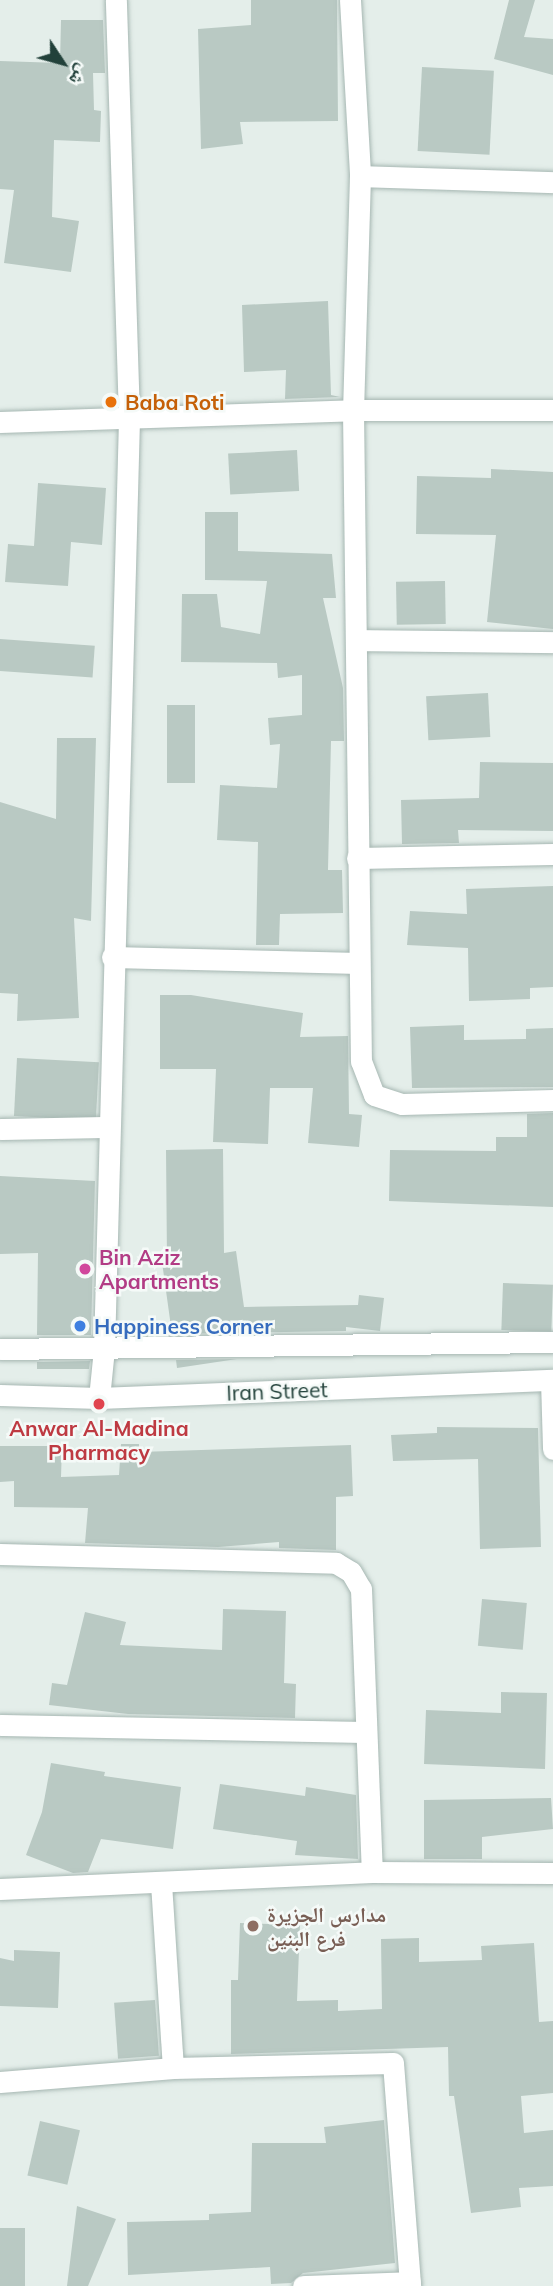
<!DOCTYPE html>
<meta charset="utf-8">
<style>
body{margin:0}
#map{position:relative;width:553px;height:2286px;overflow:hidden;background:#e4eeea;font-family:Mulish,"Noto Naskh Arabic",sans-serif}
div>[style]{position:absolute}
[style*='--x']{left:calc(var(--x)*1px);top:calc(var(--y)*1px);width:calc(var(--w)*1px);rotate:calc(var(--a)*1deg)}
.building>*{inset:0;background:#b9c9c3;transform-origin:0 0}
.roads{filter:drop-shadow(0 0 2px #a6b7b2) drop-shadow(0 0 2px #a6b7b2)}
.street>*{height:21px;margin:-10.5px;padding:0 10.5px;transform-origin:10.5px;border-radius:10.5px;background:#fff}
.secondary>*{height:21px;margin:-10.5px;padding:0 10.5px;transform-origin:10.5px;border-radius:10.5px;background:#fff}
.dots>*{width:19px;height:19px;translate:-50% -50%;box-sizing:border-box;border:4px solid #f5faf8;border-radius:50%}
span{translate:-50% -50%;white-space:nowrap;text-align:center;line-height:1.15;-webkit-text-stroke:5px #f5faf8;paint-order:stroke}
.food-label{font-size:21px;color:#c56008;font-weight:700}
.left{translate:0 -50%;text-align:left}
.hotel-label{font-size:21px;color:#b23c85;font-weight:700}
.shop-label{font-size:21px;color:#366cbe;font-weight:700}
.street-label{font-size:21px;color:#22413a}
.health-label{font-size:21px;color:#be3a42;font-weight:700}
.education-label{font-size:21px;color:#785e54;font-weight:700}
.north{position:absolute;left:28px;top:28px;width:70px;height:70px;-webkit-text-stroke:5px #f5faf8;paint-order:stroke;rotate:126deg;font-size:19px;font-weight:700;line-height:28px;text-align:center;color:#22413a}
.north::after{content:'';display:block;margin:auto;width:24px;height:32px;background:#22413a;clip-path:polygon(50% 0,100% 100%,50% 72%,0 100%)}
</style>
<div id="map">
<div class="building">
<i style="clip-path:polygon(251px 0,337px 0,338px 121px,240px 122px,243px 144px,201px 149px,198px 29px,251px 25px)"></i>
<i style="clip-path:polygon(509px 0,535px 0,524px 37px,553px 39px,553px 75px,494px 59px)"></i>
<i style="clip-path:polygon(61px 20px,103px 20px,105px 73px,93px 73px,94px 110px,101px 111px,100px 142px,54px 140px,52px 217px,79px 221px,71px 272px,4px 263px,14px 190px,0 189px,0 61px,60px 63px)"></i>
<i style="left:422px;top:67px;width:72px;height:84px;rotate:3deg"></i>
<i style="clip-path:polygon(328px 301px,331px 395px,340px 397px,285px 399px,286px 370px,244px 372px,242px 305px)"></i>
<i style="left:297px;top:450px;width:41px;height:69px;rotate:87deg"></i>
<i style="clip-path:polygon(491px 469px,553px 472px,553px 629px,487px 622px,496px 535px,416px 534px,417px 476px,491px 478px)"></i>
<i style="clip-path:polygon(38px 483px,106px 488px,102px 545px,71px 542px,68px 586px,5px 582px,8px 544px,34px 546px)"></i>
<i style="clip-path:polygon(205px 512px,238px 512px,238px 551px,332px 554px,336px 598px,323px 598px,343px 688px,344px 741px,331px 741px,328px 870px,342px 870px,343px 913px,280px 914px,279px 945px,256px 945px,258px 842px,217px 840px,220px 785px,277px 788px,280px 744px,270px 745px,268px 718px,302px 715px,302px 675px,278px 678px,277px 663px,181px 662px,182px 594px,217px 594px,221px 627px,260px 634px,267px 581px,205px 580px)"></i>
<i style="left:445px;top:581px;width:43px;height:49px;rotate:89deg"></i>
<i style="left:0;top:639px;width:95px;height:32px;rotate:4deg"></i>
<i style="left:488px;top:693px;width:44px;height:62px;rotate:87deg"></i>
<i style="left:167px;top:705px;width:28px;height:78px"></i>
<i style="clip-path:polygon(57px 738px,96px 738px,91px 921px,74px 918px,79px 1018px,17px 1021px,18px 994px,0 993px,0 802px,56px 819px)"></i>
<i style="clip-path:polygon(480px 762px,553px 763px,553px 831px,458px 830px,459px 843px,402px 844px,401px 800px,479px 798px)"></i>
<i style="clip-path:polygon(553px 886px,553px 987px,530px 988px,530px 999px,469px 1001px,468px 948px,407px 945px,410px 911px,467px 914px,466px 889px)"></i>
<i style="clip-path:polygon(160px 995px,191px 995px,303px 1013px,300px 1037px,348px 1036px,349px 1114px,362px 1115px,359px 1147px,308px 1143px,313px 1088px,270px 1088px,268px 1144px,213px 1142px,216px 1069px,160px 1069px)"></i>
<i style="clip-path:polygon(464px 1025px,464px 1040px,526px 1039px,526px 1029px,553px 1028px,553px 1087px,412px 1088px,410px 1027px)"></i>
<i style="left:17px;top:1058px;width:82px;height:58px;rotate:3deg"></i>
<i style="clip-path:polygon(553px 1113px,553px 1207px,389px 1201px,390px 1150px,496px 1151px,496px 1137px,527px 1137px,527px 1114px)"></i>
<i style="clip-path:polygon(223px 1149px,224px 1253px,236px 1251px,244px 1307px,358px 1305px,359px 1295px,384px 1298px,380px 1331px,346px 1327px,346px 1331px,172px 1334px,162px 1262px,167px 1261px,166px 1150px)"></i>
<i style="clip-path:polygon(0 1176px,95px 1181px,91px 1335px,37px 1335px,38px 1253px,0 1254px)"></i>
<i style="left:503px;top:1283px;width:50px;height:47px;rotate:2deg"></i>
<i style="clip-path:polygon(237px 1359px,177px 1368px,176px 1360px)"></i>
<i style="clip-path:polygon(90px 1361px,89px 1369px,37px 1369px,37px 1362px)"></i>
<i style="clip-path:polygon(437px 1427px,538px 1428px,541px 1547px,480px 1549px,478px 1459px,393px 1461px,391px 1435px,437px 1433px)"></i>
<i style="clip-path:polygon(121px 1444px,139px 1444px,139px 1452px,351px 1445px,353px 1496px,336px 1497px,336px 1550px,279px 1548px,279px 1542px,218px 1547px,85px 1543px,88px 1508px,14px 1507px,14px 1481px,0 1482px,0 1446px,62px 1446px,61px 1477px,119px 1475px)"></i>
<i style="left:482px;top:1599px;width:45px;height:47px;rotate:5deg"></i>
<i style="clip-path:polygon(223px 1609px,286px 1611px,284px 1683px,296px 1684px,295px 1718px,128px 1714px,49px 1705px,52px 1683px,67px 1685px,85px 1612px,126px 1622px,120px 1645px,222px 1650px)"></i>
<i style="clip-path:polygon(501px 1692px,547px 1693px,545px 1769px,424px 1764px,426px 1710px,501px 1713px)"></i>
<i style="clip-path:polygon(51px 1763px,105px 1772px,104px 1776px,181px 1787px,173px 1849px,101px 1839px,88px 1872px,73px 1873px,26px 1855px,42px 1812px)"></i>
<i style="clip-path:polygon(220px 1784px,305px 1796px,306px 1787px,356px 1795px,358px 1859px,295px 1855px,297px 1841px,213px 1829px)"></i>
<i style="clip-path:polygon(551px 1798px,553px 1829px,482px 1837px,482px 1859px,424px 1859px,424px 1800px)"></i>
<i style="clip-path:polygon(240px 1923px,300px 1925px,297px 2001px,338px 2000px,338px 2011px,382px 2009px,381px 1939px,419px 1938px,419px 1962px,482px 1960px,481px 1946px,534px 1943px,539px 2022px,553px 2021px,553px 2093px,521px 2096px,524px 2133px,553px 2130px,553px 2186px,519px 2188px,521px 2207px,471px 2213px,454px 2096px,449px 2096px,448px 2047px,231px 2054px,231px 1980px,238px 1980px)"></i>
<i style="clip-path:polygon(14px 1950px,60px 1952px,58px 2008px,0 2006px,0 1958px,14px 1961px)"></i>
<i style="left:155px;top:2000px;width:56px;height:41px;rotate:86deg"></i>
<i style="clip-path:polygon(384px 2120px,395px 2263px,303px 2273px,291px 2283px,271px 2284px,270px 2267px,128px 2275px,127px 2222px,209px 2220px,209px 2214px,251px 2212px,252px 2143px,326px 2143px,324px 2127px)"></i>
<i style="left:40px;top:2121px;width:41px;height:56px;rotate:13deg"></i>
<i style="clip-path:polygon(77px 2206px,116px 2219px,88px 2286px,67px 2286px)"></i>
<i style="left:0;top:2228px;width:25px;height:58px"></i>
</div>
<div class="roads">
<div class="street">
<i style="--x:350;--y:0;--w:176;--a:86.7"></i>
<i style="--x:360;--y:176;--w:234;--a:91.7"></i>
<i style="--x:353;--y:410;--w:651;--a:89.3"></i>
<i style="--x:361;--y:1061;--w:36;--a:69"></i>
<i style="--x:374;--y:1095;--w:29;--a:18"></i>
<i style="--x:402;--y:1104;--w:151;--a:-1.5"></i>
<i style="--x:360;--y:176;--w:193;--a:1.8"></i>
<i style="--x:0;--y:422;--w:353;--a:-1.9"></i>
<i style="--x:353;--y:410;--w:200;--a:0"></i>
<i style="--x:358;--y:640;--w:195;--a:0.6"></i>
<i style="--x:357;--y:858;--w:196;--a:-1.2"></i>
<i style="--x:112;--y:957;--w:247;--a:1.4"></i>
<i style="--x:0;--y:1129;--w:107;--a:-1.1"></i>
<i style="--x:551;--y:1380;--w:69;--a:88.3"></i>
<i style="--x:0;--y:1554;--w:336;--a:1.5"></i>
<i style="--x:336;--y:1563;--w:17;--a:31"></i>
<i style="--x:351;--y:1572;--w:20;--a:60"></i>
<i style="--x:361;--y:1589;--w:283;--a:87.8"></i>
<i style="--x:0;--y:1725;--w:366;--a:1.1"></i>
<i style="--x:161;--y:1883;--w:185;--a:86.3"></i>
<i style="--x:0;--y:1889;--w:372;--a:-2.6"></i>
<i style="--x:372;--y:1872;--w:181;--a:0.3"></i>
<i style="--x:0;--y:2082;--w:174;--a:-4.6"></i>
<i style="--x:173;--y:2068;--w:220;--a:-1.3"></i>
<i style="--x:393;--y:2063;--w:224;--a:85.6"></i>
<i style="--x:303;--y:2286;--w:107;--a:-2.1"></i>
</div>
<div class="secondary">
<i style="--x:0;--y:1349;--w:553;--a:-0.73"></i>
<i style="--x:0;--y:1395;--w:99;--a:1.7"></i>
<i style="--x:99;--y:1398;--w:454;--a:-2.3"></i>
<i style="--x:99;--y:1398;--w:49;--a:-84.2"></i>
<i style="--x:104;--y:1349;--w:931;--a:-88.46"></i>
<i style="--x:129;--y:418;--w:418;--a:-91.8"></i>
</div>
</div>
<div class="dots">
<i style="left:111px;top:402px;background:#e8710a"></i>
<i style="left:85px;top:1269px;background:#d1479c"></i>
<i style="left:80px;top:1326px;background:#3f7fe0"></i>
<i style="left:99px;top:1404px;background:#e0444e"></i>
<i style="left:253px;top:1926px;background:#8d6e63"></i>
</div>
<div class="food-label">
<span class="left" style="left:125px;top:402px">Baba Roti</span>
</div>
<div class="hotel-label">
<span class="left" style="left:99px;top:1269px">Bin Aziz<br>Apartments</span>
</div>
<div class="shop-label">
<span class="left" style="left:94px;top:1326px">Happiness Corner</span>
</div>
<div class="street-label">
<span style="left:277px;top:1391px;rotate:-2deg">Iran Street</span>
</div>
<div class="health-label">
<span style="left:99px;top:1440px">Anwar Al-Madina<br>Pharmacy</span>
</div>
<div class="education-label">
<span class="left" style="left:267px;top:1926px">مدارس الجزيرة<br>فرع البنين</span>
</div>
<div class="north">ش</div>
</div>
